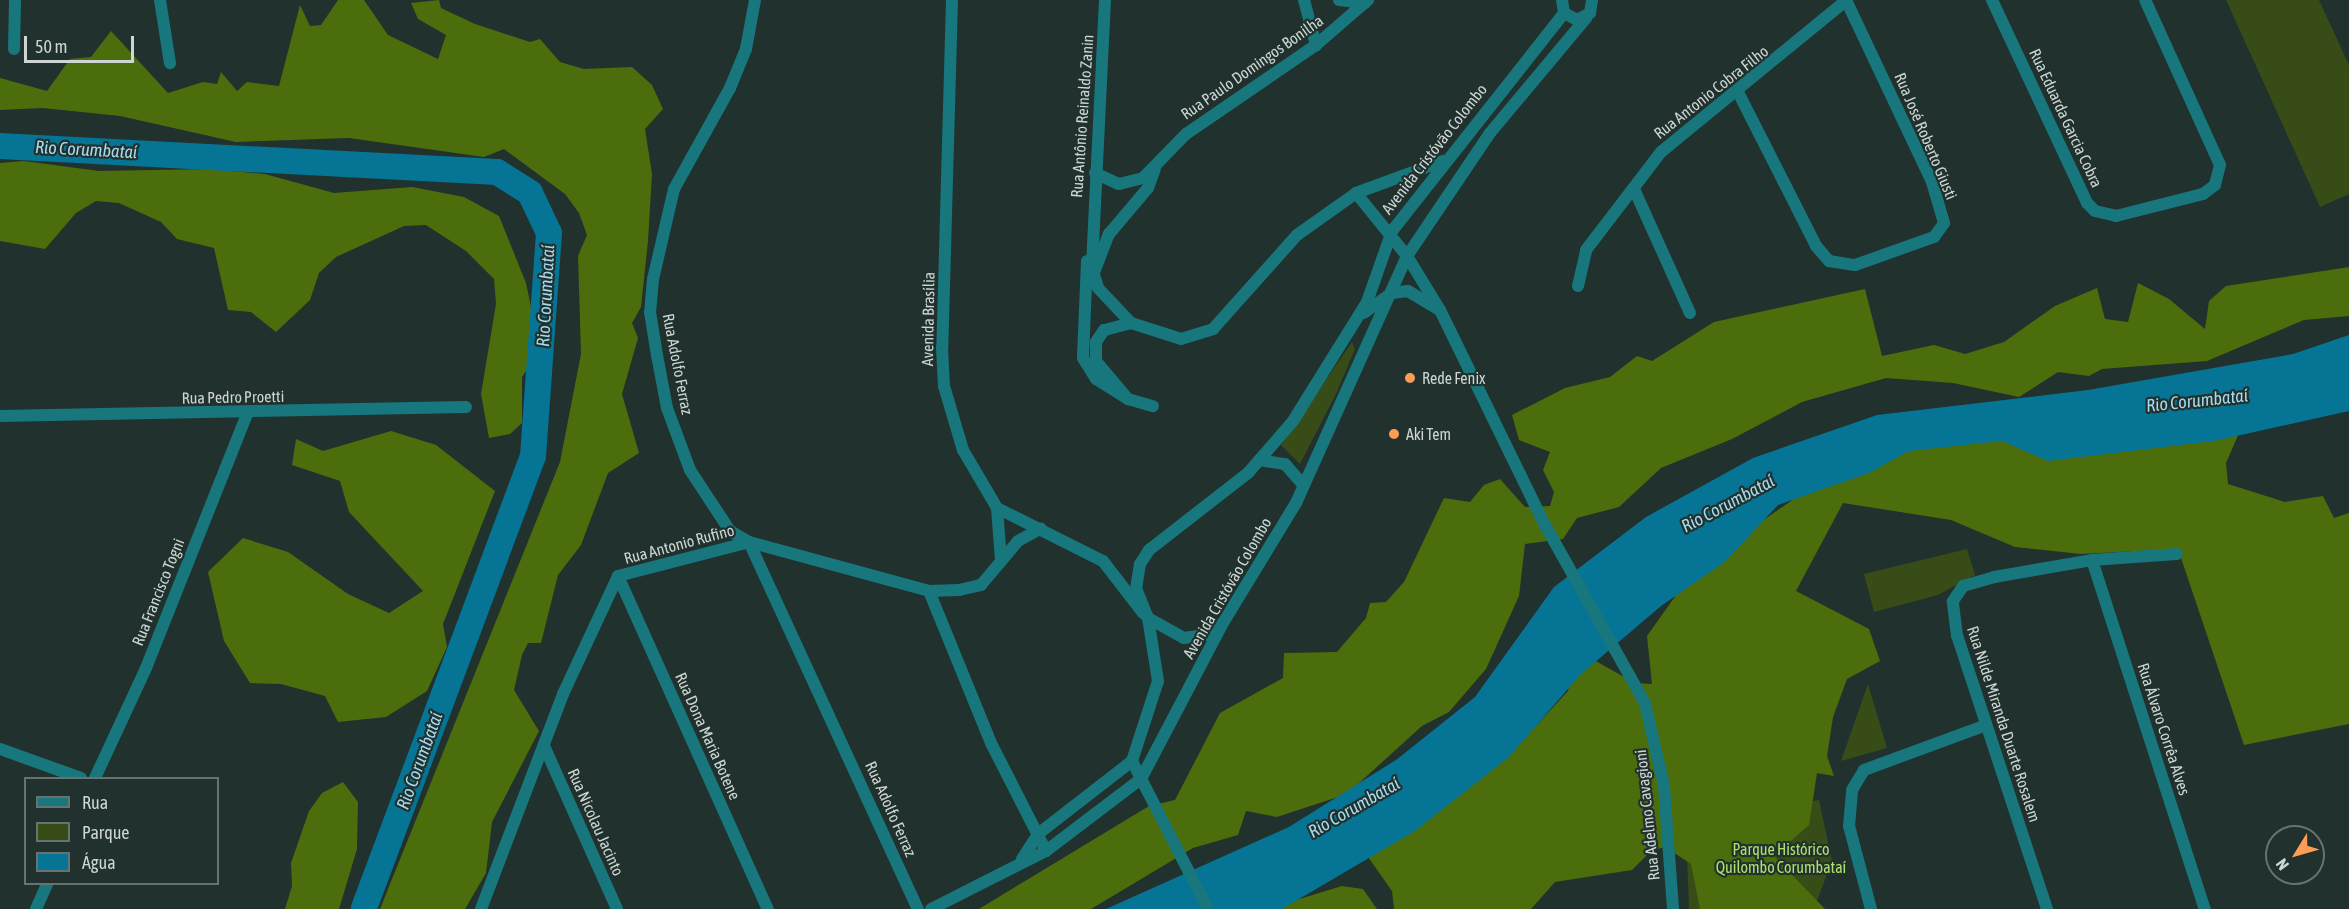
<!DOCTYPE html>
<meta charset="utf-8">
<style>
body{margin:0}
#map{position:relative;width:2349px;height:909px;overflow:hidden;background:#21312d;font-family:"Asap Condensed",sans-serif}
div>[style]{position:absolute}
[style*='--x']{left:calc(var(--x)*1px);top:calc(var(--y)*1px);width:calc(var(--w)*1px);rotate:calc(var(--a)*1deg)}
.green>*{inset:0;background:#384c17}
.forest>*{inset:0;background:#4c6d0b}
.water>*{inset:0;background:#067495}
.river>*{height:26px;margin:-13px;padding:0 13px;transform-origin:13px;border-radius:13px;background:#067495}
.minor>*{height:12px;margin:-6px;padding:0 6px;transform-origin:6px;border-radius:6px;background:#17777d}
.tertiary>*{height:12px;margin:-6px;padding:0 6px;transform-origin:6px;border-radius:6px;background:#17777d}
.dots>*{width:16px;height:16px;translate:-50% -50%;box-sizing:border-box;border:3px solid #21312d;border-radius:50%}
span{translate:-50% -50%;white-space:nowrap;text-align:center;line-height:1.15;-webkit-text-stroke:4.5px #21312d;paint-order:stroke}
.street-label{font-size:16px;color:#cdd6d4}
.poi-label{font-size:16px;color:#cdd6d4}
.left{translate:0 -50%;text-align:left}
.park-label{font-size:16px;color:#b0e06d}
.water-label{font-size:18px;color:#a6daf0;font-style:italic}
.legend{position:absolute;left:24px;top:777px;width:195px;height:108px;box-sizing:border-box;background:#21312d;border:2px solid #667370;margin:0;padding:8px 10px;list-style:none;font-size:18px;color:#cdd6d4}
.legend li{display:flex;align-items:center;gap:12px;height:30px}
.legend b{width:30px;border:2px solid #667370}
.north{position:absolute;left:2265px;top:825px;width:60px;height:60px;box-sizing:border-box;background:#21312d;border:2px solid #667370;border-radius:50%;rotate:233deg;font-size:16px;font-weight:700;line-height:24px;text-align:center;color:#cdd6d4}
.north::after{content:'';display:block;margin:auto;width:21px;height:27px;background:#fd9c56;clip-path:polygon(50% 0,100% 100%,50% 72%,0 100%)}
.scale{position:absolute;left:24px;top:36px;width:110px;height:27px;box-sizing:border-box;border:3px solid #cdd6d4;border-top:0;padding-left:8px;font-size:18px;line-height:21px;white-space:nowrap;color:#cdd6d4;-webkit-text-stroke:4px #21312d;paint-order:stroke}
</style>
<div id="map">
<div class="green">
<i style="clip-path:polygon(2226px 0,2319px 0,2349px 65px,2349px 194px,2320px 207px)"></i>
<i style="clip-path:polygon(1352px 342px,1355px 349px,1336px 394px,1300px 464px,1281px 445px)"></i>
<i style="clip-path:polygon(1967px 549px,1975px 575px,1938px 595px,1874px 612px,1864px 574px)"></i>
<i style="clip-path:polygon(1868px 684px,1887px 748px,1841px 761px)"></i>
<i style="clip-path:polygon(1819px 800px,1832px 861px,1814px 909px,1689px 909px,1686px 828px)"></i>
</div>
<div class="forest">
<i style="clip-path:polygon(338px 0,364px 0,388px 35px,438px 59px,446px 35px,418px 19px,411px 3px,439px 0,441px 8px,475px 24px,530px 42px,540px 39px,560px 62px,584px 69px,632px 67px,652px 85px,663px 109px,645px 129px,652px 174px,648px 241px,641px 307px,632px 323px,638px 338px,622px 394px,639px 453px,608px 473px,581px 545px,558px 575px,541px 643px,528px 643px,522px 655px,514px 690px,539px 731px,492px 822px,486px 873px,465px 909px,380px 909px,560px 462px,581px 354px,578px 256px,587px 235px,579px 213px,565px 194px,504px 149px,484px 157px,349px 138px,236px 142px,120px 116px,43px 108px,0 110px,0 78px,47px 91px,70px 59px,91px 57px,111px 31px,168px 93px,203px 82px,217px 84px,221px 72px,237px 91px,247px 82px,279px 86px,300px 5px,310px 26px,321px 25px)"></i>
<i style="clip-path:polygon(24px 161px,99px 171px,210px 169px,265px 174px,334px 193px,412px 187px,464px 197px,499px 216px,526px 283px,540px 351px,522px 377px,522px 423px,510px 434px,489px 438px,481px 394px,496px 304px,494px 279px,466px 251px,426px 225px,404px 226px,336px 257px,319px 273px,310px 300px,276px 332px,251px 312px,228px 310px,214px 248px,177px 239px,161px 222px,119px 203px,96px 201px,76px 213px,45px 249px,0 241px,0 163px)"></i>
<i style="clip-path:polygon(2349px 267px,2349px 316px,2304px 320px,2207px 361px,2102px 369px,2089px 376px,2058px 372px,2019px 397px,1953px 383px,1886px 378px,1802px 402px,1732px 439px,1661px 468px,1619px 507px,1577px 518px,1563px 539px,1525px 544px,1519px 596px,1486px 669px,1449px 712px,1422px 726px,1347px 794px,1277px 817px,1246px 811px,1238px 835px,1193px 848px,1091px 909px,979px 909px,1149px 806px,1175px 800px,1220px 713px,1283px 678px,1284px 653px,1337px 652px,1366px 618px,1370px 603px,1386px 602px,1404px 582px,1444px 498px,1470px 502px,1484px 485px,1500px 479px,1525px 507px,1550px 506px,1554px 492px,1543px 470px,1550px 452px,1519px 440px,1512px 415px,1565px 388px,1610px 377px,1637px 356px,1652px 361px,1714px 322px,1865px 289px,1882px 356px,1934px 345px,1965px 354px,2004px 342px,2055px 306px,2097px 288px,2105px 319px,2128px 322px,2138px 283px,2169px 299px,2205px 329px,2209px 301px,2226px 286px)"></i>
<i style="clip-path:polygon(2246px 417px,2226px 463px,2228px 484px,2285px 502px,2323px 496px,2334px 518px,2349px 513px,2349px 724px,2244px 745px,2178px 549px,2081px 554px,2015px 547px,1951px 520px,1843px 503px,1796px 591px,1869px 629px,1880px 661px,1847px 679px,1833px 717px,1827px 756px,1834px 776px,1817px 773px,1809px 825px,1774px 856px,1825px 909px,1700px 909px,1691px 864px,1665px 847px,1651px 851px,1632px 870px,1555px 882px,1531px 909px,1394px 909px,1392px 891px,1368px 857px,1511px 753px,1568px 691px,1576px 650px,1635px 683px,1652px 684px,1647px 636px,1696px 567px,1864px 450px)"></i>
<i style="clip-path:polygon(391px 431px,436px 445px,495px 491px,443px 624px,447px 647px,427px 691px,386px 717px,338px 722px,325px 696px,281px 684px,250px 683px,224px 641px,208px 572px,243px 538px,288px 552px,348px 594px,389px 613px,423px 591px,349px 512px,340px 481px,292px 465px,296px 439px,323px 451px)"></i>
<i style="clip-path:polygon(343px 782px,358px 802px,357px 849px,339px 909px,285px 909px,292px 886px,291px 863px,309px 811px,322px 793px)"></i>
<i style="clip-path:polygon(1342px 886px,1363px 889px,1377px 909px,1267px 909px)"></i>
</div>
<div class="water">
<i style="clip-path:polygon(2349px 335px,2349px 411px,2214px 441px,2048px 461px,2002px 441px,1909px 451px,1869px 473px,1778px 505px,1726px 561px,1661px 606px,1580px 675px,1509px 757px,1415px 831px,1282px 909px,1106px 909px,1289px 827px,1396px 760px,1475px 697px,1554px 587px,1646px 517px,1753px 458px,1877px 415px,2088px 390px,2293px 354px)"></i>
</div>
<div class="river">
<i style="--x:0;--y:146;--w:498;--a:3"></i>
<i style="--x:497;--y:172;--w:39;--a:32"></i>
<i style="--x:530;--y:193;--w:44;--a:64.6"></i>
<i style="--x:549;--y:233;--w:224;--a:94.1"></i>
<i style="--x:533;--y:456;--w:483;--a:110.5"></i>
</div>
<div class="minor">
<i style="--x:160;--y:0;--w:64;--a:81"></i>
<i style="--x:755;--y:0;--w:50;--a:100.4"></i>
<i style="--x:746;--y:49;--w:42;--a:112.3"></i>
<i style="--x:730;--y:88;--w:115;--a:119"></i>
<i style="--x:674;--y:189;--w:92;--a:103.1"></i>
<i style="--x:653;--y:279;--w:33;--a:95"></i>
<i style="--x:650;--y:312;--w:44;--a:80.8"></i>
<i style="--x:657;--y:355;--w:54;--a:79.3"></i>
<i style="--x:667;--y:408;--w:66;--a:69.6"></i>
<i style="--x:690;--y:470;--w:73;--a:56.7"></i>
<i style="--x:730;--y:531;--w:22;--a:30"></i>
<i style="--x:749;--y:542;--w:404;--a:65.3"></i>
<i style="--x:952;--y:0;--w:348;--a:91.6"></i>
<i style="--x:942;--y:348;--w:38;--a:87"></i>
<i style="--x:944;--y:386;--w:67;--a:73.5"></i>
<i style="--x:963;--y:450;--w:67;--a:59.6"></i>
<i style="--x:997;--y:508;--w:119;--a:26.6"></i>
<i style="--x:1103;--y:561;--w:66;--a:52.4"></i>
<i style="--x:1105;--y:0;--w:268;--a:92.8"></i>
<i style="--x:1092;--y:268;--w:21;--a:73"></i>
<i style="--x:1098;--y:288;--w:48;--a:46.7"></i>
<i style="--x:1131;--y:323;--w:52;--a:17.7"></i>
<i style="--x:1181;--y:339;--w:34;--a:-17"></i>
<i style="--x:1213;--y:329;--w:126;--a:-48.2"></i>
<i style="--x:1297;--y:235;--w:72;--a:-35.4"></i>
<i style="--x:1356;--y:193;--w:81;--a:51"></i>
<i style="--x:1304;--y:0;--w:47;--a:75.1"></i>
<i style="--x:1339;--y:0;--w:26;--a:7"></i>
<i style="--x:1992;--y:0;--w:224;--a:64.9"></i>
<i style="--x:2087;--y:203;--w:11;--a:45"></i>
<i style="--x:2095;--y:211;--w:22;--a:13"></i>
<i style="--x:2116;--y:216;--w:90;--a:-14.2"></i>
<i style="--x:2203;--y:194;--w:15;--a:-37"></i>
<i style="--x:2215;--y:185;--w:21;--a:-76"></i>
<i style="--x:2220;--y:165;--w:181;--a:-114.4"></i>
<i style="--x:14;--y:49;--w:49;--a:-88.8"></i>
<i style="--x:1738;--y:92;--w:173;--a:63.1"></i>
<i style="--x:1816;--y:246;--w:20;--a:49"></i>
<i style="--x:1829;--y:261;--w:26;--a:9"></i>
<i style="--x:1855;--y:265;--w:84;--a:-19.5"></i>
<i style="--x:1934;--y:237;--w:17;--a:-54"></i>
<i style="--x:1944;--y:223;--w:43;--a:-106.3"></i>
<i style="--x:1932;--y:182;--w:201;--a:-115.3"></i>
<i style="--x:1095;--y:173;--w:26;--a:25"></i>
<i style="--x:1119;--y:184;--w:25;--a:-14"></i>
<i style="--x:1143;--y:178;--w:62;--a:-45.7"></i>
<i style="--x:1186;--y:134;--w:158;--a:-34.4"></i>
<i style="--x:1316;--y:45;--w:69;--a:-40.9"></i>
<i style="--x:1634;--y:189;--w:136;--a:65.7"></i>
<i style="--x:1087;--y:261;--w:97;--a:92.4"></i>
<i style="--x:1083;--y:358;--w:25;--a:58"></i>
<i style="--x:1096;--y:379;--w:38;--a:32"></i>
<i style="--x:1095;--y:270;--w:39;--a:-69"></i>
<i style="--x:1109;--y:234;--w:60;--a:-49.7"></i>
<i style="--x:1148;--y:188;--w:20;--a:-70"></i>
<i style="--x:1578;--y:286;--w:37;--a:-77"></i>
<i style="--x:1586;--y:250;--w:123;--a:-52.6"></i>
<i style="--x:1661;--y:152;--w:240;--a:-39.3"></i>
<i style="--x:1131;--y:323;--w:28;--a:165"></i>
<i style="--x:1104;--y:330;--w:14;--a:124"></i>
<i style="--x:1096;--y:342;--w:19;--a:90"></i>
<i style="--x:1096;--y:361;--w:50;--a:49.9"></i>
<i style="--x:1128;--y:399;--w:26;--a:16"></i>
<i style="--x:0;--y:416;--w:466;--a:-1.1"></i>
<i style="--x:997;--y:508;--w:52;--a:85.6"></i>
<i style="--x:2092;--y:560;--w:367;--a:72.1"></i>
<i style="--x:618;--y:576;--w:365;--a:65.8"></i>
<i style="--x:929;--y:591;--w:166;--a:67.8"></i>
<i style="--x:992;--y:745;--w:119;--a:63"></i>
<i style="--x:545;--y:748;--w:176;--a:65.9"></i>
<i style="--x:0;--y:749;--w:86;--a:19.7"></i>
<i style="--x:95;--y:778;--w:121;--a:-65.1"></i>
<i style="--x:146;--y:668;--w:273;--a:-68.3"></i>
<i style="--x:1022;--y:859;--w:30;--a:-57"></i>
<i style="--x:1038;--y:834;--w:119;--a:-37.8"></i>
<i style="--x:36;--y:909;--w:27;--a:-66"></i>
<i style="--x:481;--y:909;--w:230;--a:-69.1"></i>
<i style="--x:563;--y:694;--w:130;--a:-65"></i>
<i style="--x:618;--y:576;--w:135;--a:-14.5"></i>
<i style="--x:749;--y:542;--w:187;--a:15.2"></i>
<i style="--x:929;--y:591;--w:30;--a:-2"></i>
<i style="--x:959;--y:590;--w:23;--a:-13"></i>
<i style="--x:981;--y:585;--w:57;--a:-49.9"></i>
<i style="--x:1018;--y:541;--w:26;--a:-29"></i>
<i style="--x:931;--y:909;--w:129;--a:-26.8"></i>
<i style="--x:1046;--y:851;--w:119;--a:-37.2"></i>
<i style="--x:1871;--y:909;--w:86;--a:-104.8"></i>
<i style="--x:1849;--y:826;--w:36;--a:-85"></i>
<i style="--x:1852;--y:790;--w:23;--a:-59"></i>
<i style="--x:1864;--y:770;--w:130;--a:-20.2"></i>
<i style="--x:2047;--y:909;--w:287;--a:-108.2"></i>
<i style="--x:1957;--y:636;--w:35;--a:-97"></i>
<i style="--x:1953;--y:601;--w:18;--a:-56"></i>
<i style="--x:1963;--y:586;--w:32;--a:-16"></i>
<i style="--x:1994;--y:577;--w:99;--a:-9.8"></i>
<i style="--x:2092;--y:560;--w:85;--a:-4"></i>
</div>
<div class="tertiary">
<i style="--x:1562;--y:0;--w:13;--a:81"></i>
<i style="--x:1564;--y:13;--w:15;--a:28"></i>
<i style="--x:1577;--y:20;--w:15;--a:-28"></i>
<i style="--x:1590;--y:13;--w:13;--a:-81"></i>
<i style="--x:1356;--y:193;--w:93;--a:-20.2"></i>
<i style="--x:1407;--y:256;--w:63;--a:58.6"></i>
<i style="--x:1440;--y:310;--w:239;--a:64"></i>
<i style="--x:1545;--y:525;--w:204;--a:60.7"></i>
<i style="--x:1645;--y:703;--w:85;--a:77.1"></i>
<i style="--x:1664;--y:786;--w:123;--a:85.8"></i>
<i style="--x:1364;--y:313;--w:34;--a:-36"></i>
<i style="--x:1392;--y:293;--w:16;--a:-7"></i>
<i style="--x:1408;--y:291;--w:37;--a:31"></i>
<i style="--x:1259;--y:460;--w:26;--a:9"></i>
<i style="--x:1285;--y:464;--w:28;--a:49"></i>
<i style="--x:1148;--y:618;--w:41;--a:29.1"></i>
<i style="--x:1184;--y:638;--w:21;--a:-8"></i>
<i style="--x:1205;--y:635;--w:20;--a:-33"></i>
<i style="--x:1141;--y:779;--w:176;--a:-62.3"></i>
<i style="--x:1223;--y:623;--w:140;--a:-58.7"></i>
<i style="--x:1296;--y:503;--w:271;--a:-65.8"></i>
<i style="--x:1407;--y:256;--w:148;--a:-56"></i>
<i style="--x:1490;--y:133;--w:150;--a:-50.1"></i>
<i style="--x:1208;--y:909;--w:166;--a:-117.2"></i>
<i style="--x:1132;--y:761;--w:84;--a:-72"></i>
<i style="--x:1158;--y:681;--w:64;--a:-99"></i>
<i style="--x:1148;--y:618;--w:31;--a:-112"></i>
<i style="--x:1136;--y:589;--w:25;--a:-81"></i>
<i style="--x:1140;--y:564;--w:17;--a:-57"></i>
<i style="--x:1149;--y:550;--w:125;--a:-37.9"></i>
<i style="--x:1248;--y:473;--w:69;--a:-49.1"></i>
<i style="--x:1293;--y:421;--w:140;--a:-58.1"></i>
<i style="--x:1367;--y:302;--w:75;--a:-70.6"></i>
<i style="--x:1392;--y:231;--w:278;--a:-51.7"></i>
</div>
<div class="dots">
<i style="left:1410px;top:378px;background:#fd9c56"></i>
<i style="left:1394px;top:434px;background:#fd9c56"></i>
</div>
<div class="street-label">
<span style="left:1252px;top:67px;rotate:-35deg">Rua Paulo Domingos Bonilha</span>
<span style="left:1711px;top:92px;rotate:-38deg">Rua Antonio Cobra Filho</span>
<span style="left:1082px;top:116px;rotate:-86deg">Rua Antônio Reinaldo Zanin</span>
<span style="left:2066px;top:118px;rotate:65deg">Rua Eduarda Garcia Cobra</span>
<span style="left:1926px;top:136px;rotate:67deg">Rua José Roberto Giusti</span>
<span style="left:1434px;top:149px;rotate:-52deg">Avenida Cristóvão Colombo</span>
<span style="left:928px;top:319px;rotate:-89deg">Avenida Brasília</span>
<span style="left:678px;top:364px;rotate:79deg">Rua Adolfo Ferraz</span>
<span style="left:233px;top:397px;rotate:-1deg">Rua Pedro Proetti</span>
<span style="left:679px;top:544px;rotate:-15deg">Rua Antonio Rufino</span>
<span style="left:1227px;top:588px;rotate:-60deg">Avenida Cristóvão Colombo</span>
<span style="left:158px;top:592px;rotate:-68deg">Rua Francisco Togni</span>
<span style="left:2004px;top:724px;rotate:72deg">Rua Nilde Miranda Duarte Rosalem</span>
<span style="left:2164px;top:729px;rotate:72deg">Rua Álvaro Corrêa Alves</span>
<span style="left:708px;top:736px;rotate:66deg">Rua Dona Maria Botene</span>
<span style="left:891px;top:809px;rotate:66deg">Rua Adolfo Ferraz</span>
<span style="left:1647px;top:815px;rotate:-96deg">Rua Adelmo Cavagioni</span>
<span style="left:596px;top:822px;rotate:66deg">Rua Nicolau Jacinto</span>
</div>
<div class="poi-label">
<span class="left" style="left:1422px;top:378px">Rede Fenix</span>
<span class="left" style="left:1406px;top:434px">Aki Tem</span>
</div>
<div class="park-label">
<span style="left:1781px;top:858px">Parque Histórico<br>Quilombo Corumbataí</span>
</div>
<div class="water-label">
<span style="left:86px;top:150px;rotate:3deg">Rio Corumbataí</span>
<span style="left:546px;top:296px;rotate:-87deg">Rio Corumbataí</span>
<span style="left:2197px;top:401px;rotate:-6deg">Rio Corumbataí</span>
<span style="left:1728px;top:504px;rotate:-28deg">Rio Corumbataí</span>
<span style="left:420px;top:761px;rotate:-70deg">Rio Corumbataí</span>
<span style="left:1354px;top:808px;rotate:-30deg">Rio Corumbataí</span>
</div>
<ul class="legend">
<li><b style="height:8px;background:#17777d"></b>Rua</li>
<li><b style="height:16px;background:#384c17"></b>Parque</li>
<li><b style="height:16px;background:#067495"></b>Água</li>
</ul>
<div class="north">N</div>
<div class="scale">50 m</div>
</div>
